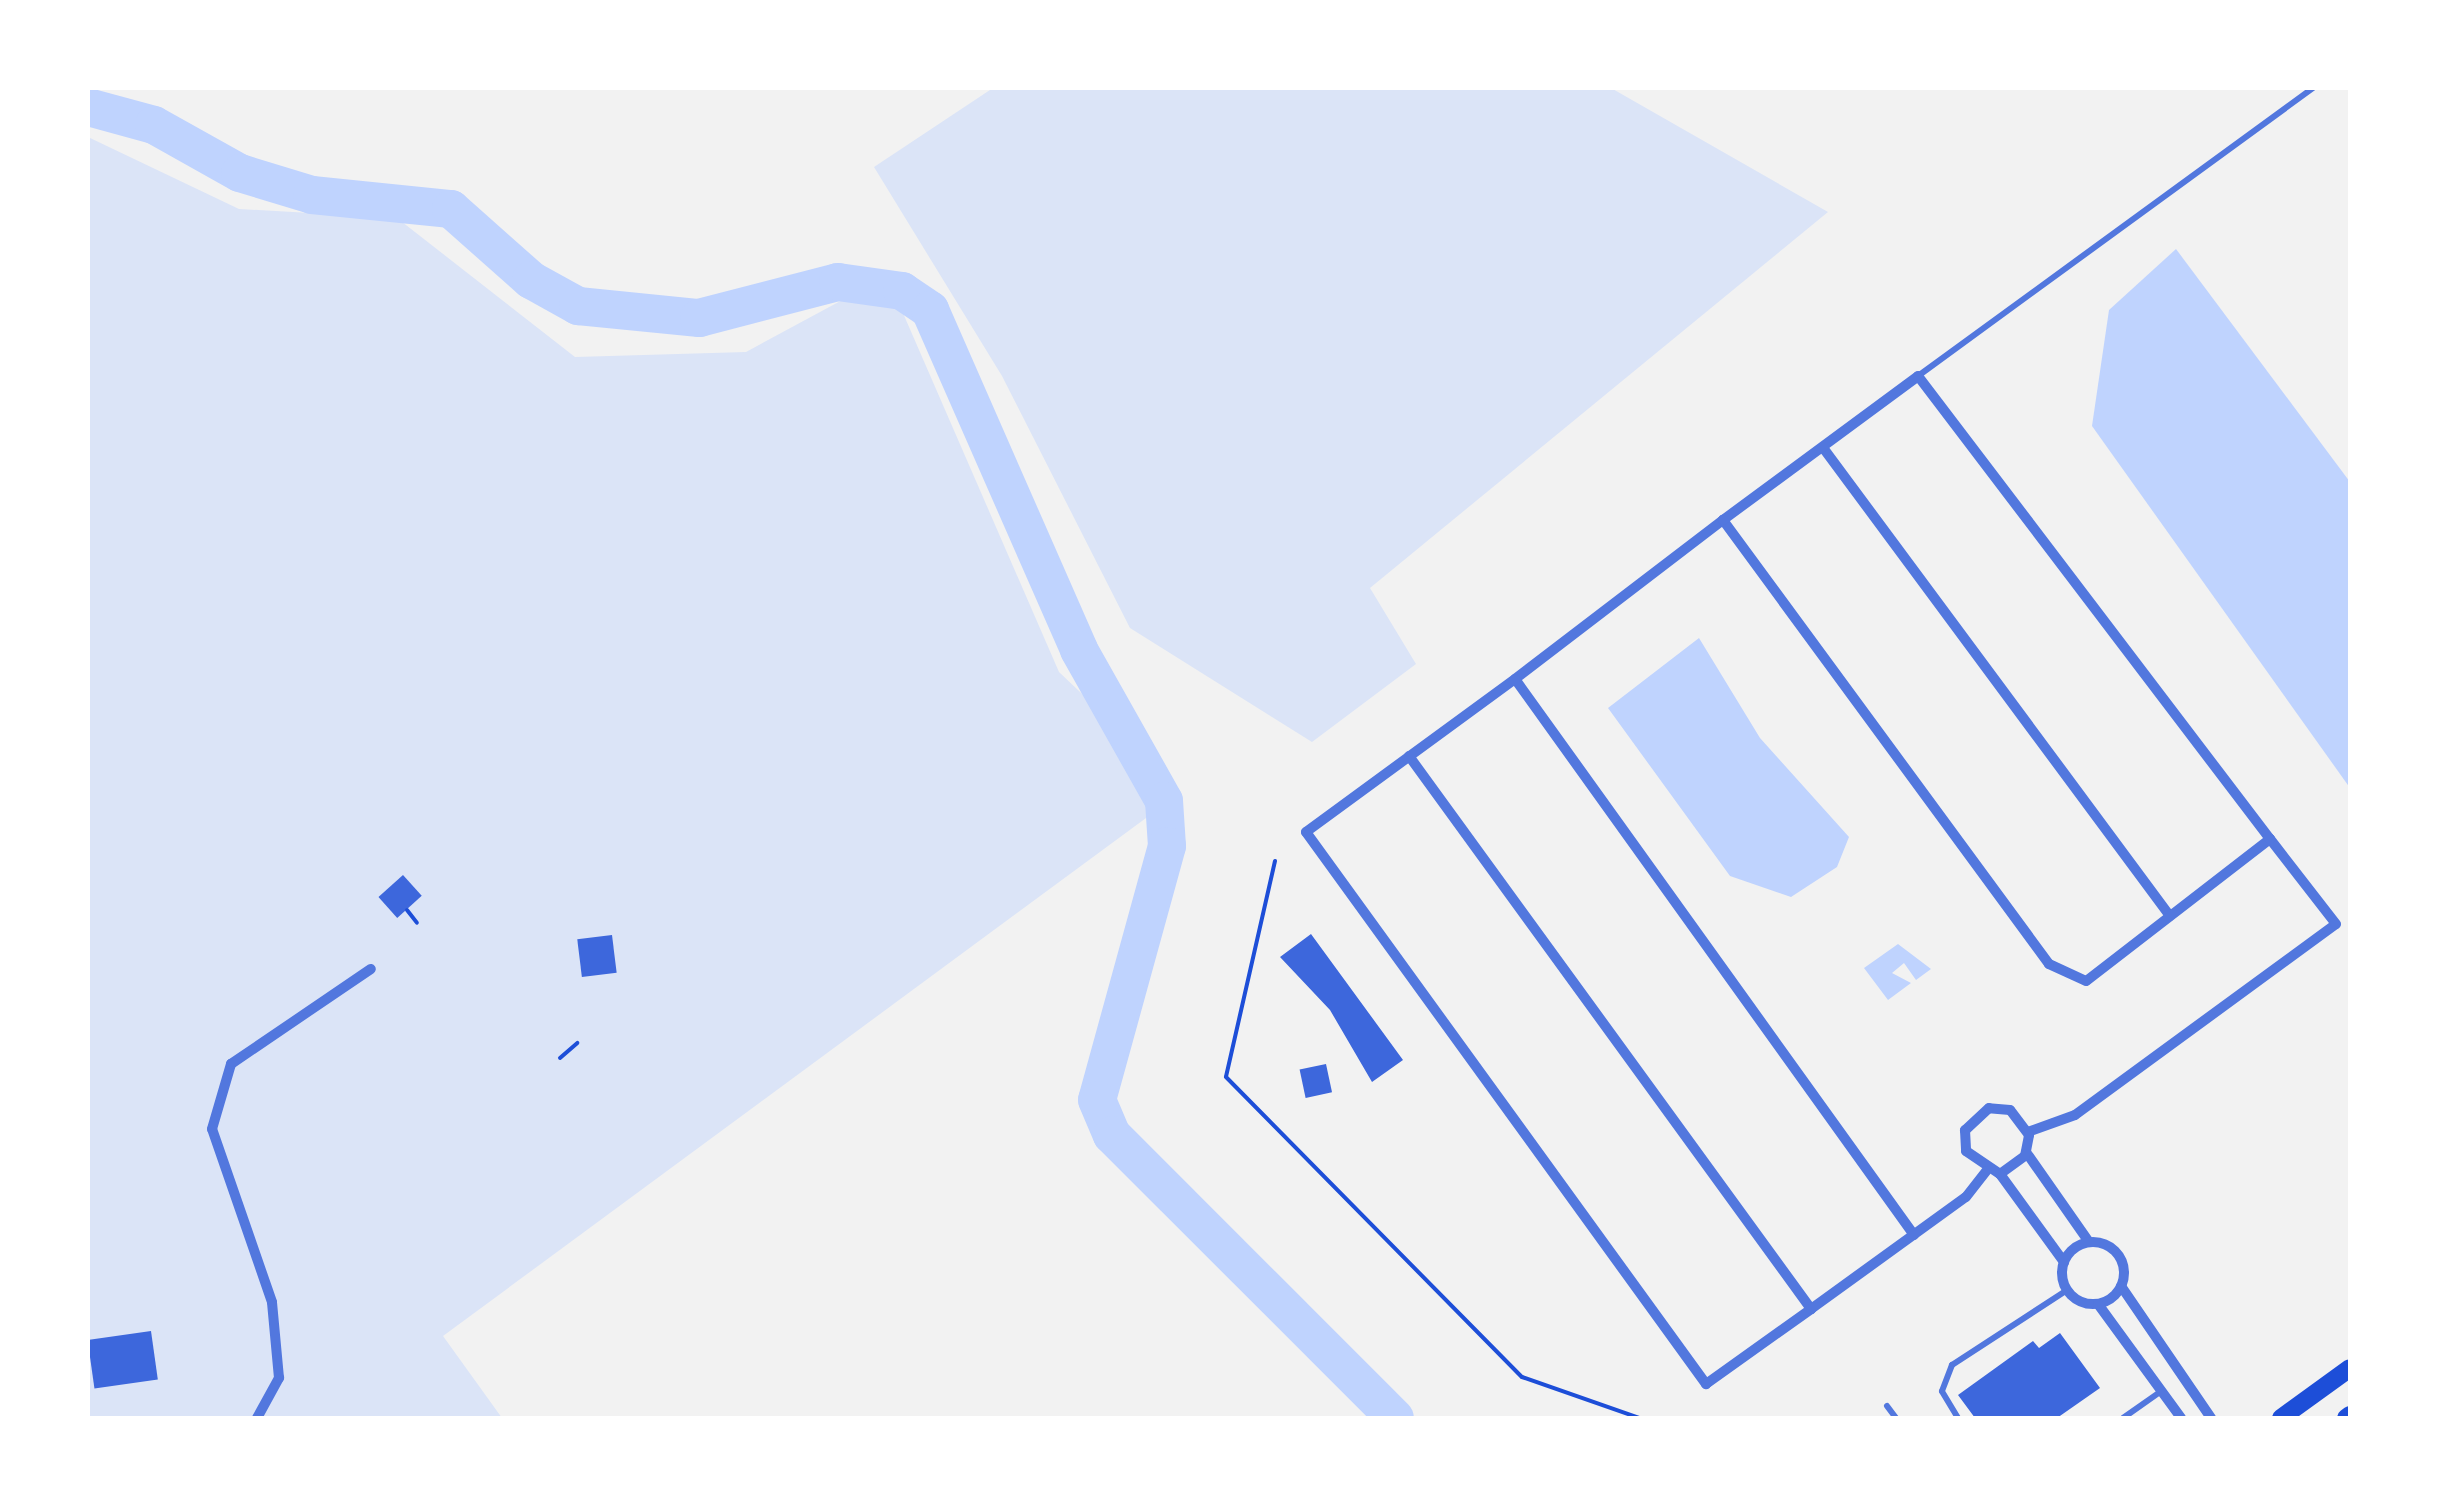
<!DOCTYPE html>
<style>
body{margin:0}
#map{position:relative;width:2438px;height:1506px;overflow:hidden;background:#f2f2f2;font-family:Lato,sans-serif}
div>[style]{position:absolute}
[style*='--x']{left:calc(var(--x)*1px);top:calc(var(--y)*1px);width:calc(var(--w)*1px);rotate:calc(var(--a)*1deg)}
.green>*{inset:0;background:#dbe4f7}
.water>*{inset:0;background:#bfd3fe}
.river>*{height:38px;margin:-19px;padding:0 19px;transform-origin:19px;border-radius:19px;background:#bfd3fe}
.building>*{inset:0;background:#3d67dc;transform-origin:0 0}
.path>*{height:4px;margin:-2px;padding:0 2px;transform-origin:2px;border-radius:2px;background:#1d4ed8}
.service>*{height:6px;margin:-3px;padding:0 3px;transform-origin:3px;border-radius:3px;background:#5277de}
.minor>*{height:10px;margin:-5px;padding:0 5px;transform-origin:5px;border-radius:5px;background:#5277de}
.minor>.ring{margin:-5px;padding:0;box-sizing:content-box;background:none;border:10px solid #5277de;border-radius:50%}
.primary>*{height:18px;margin:-9px;padding:0 9px;transform-origin:9px;border-radius:9px;background:#1d4ed8}
span{translate:-50% -50%;white-space:nowrap;text-align:center;line-height:1.15;-webkit-text-stroke:9px #fff;paint-order:stroke}
.frame{position:absolute;inset:0;border:90px solid #fff;pointer-events:none}
</style>
<div id="map">
<div class="green">
<i style="clip-path:polygon(993px 88px,1611px 88px,1828px 212px,1370px 588px,1416px 664px,1312px 742px,1130px 628px,1002px 376px,874px 167px)"></i>
<i style="clip-path:polygon(88px 137px,239px 209px,397px 218px,575px 357px,746px 352px,846px 298px,896px 297px,1059px 672px,1118px 728px,1161px 807px,443px 1336px,502px 1418px,88px 1418px)"></i>
</div>
<div class="water">
<i style="clip-path:polygon(2176px 249px,2350px 482px,2350px 788px,2092px 426px,2109px 310px)"></i>
<i style="clip-path:polygon(1699px 638px,1760px 738px,1849px 837px,1837px 867px,1791px 897px,1730px 876px,1608px 708px)"></i>
<i style="clip-path:polygon(1898px 944px,1931px 969px,1916px 980px,1904px 963px,1892px 973px,1911px 983px,1888px 1000px,1864px 968px)"></i>
</div>
<div class="river">
<i style="--x:88;--y:107;--w:68;--a:15.3"></i>
<i style="--x:154;--y:125;--w:98;--a:29.2"></i>
<i style="--x:240;--y:173;--w:75;--a:17"></i>
<i style="--x:312;--y:195;--w:140;--a:5.8"></i>
<i style="--x:451;--y:209;--w:107;--a:41.6"></i>
<i style="--x:531;--y:280;--w:54;--a:29"></i>
<i style="--x:578;--y:306;--w:122;--a:5.7"></i>
<i style="--x:699;--y:318;--w:144;--a:-14.5"></i>
<i style="--x:838;--y:282;--w:65;--a:8"></i>
<i style="--x:902;--y:291;--w:34;--a:34"></i>
<i style="--x:930;--y:310;--w:371;--a:66.3"></i>
<i style="--x:1079;--y:650;--w:173;--a:60.6"></i>
<i style="--x:1164;--y:801;--w:45;--a:86.2"></i>
<i style="--x:1167;--y:846;--w:263;--a:105.4"></i>
<i style="--x:1097;--y:1100;--w:38;--a:67"></i>
<i style="--x:1112;--y:1135;--w:400;--a:45"></i>
</div>
<div class="building">
<i style="left:403px;top:875px;width:28px;height:33px;rotate:48deg"></i>
<i style="clip-path:polygon(1311px 934px,1403px 1060px,1372px 1082px,1330px 1010px,1280px 957px)"></i>
<i style="left:612px;top:935px;width:38px;height:35px;rotate:83deg"></i>
<i style="left:1326px;top:1064px;width:29px;height:27px;rotate:78deg"></i>
<i style="left:151px;top:1331px;width:49px;height:64px;rotate:82deg"></i>
<i style="clip-path:polygon(2060px 1333px,2100px 1388px,2057px 1418px,1975px 1418px,1958px 1395px,2033px 1341px,2039px 1348px)"></i>
</div>
<div class="path">
<i style="--x:1275;--y:861;--w:221;--a:102.8"></i>
<i style="--x:1226;--y:1077;--w:421;--a:45.4"></i>
<i style="--x:1522;--y:1377;--w:124;--a:19.3"></i>
<i style="--x:407;--y:910;--w:16;--a:52"></i>
<i style="--x:560;--y:1058;--w:23;--a:-41"></i>
</div>
<div class="service">
<i style="--x:1918;--y:376;--w:489;--a:-36.1"></i>
<i style="--x:1887;--y:1406;--w:15;--a:53"></i>
<i style="--x:1958;--y:1418;--w:31;--a:-121"></i>
<i style="--x:1942;--y:1391;--w:28;--a:-69"></i>
<i style="--x:1952;--y:1365;--w:137;--a:-33.1"></i>
<i style="--x:2123;--y:1418;--w:45;--a:-35.1"></i>
</div>
<div class="minor">
<i style="--x:1824;--y:449;--w:581;--a:53.47"></i>
<i style="--x:1515;--y:679;--w:262;--a:-37.4"></i>
<i style="--x:1409;--y:756;--w:684;--a:53.98"></i>
<i style="--x:2028;--y:1132;--w:50;--a:-19.9"></i>
<i style="--x:2075;--y:1115;--w:323;--a:-36.2"></i>
<i style="--x:2336;--y:924;--w:108;--a:-127.8"></i>
<i style="--x:2270;--y:839;--w:232;--a:142.3"></i>
<i style="--x:2086;--y:981;--w:41;--a:-155.3"></i>
<i style="--x:2049;--y:964;--w:551;--a:-126.29"></i>
<i style="--x:1723;--y:520;--w:242;--a:-36.4"></i>
<i style="--x:1918;--y:376;--w:582;--a:52.76"></i>
<i style="--x:2026;--y:1152;--w:110;--a:55"></i>
<i style="--x:2000;--y:1174;--w:31;--a:-36"></i>
<i style="--x:2025;--y:1156;--w:21;--a:-79"></i>
<i style="--x:2029;--y:1135;--w:31;--a:-127"></i>
<i style="--x:2010;--y:1110;--w:21;--a:-175"></i>
<i style="--x:1989;--y:1108;--w:33;--a:137"></i>
<i style="--x:1965;--y:1130;--w:21;--a:87"></i>
<i style="--x:1966;--y:1151;--w:41;--a:34.1"></i>
<i style="--x:2000;--y:1174;--w:109;--a:54"></i>
<i style="--x:1914;--y:1235;--w:684;--a:-125.66"></i>
<i style="--x:1515;--y:679;--w:259;--a:143.8"></i>
<i style="--x:1306;--y:832;--w:682;--a:54.07"></i>
<i style="--x:1706;--y:1384;--w:129;--a:-35.5"></i>
<i style="--x:1811;--y:1309;--w:191;--a:-35.9"></i>
<i style="--x:1966;--y:1197;--w:33;--a:-52"></i>
<i class="ring" style="left:2062px;top:1242px;width:52px;height:52px"></i>
<i style="--x:2121;--y:1286;--w:160;--a:55.7"></i>
<i style="--x:2098;--y:1304;--w:141;--a:53.9"></i>
<i style="--x:257;--y:1418;--w:46;--a:-61.2"></i>
<i style="--x:279;--y:1378;--w:76;--a:-95.3"></i>
<i style="--x:272;--y:1302;--w:183;--a:-109.1"></i>
<i style="--x:212;--y:1129;--w:68;--a:-73.7"></i>
<i style="--x:231;--y:1064;--w:169;--a:-34.2"></i>
</div>
<div class="primary">
<i style="--x:2281;--y:1418;--w:85;--a:-35.9"></i>
<i style="--x:2346;--y:1418;--w:5;--a:-37"></i>
</div>
<div class="frame"></div>
</div>
